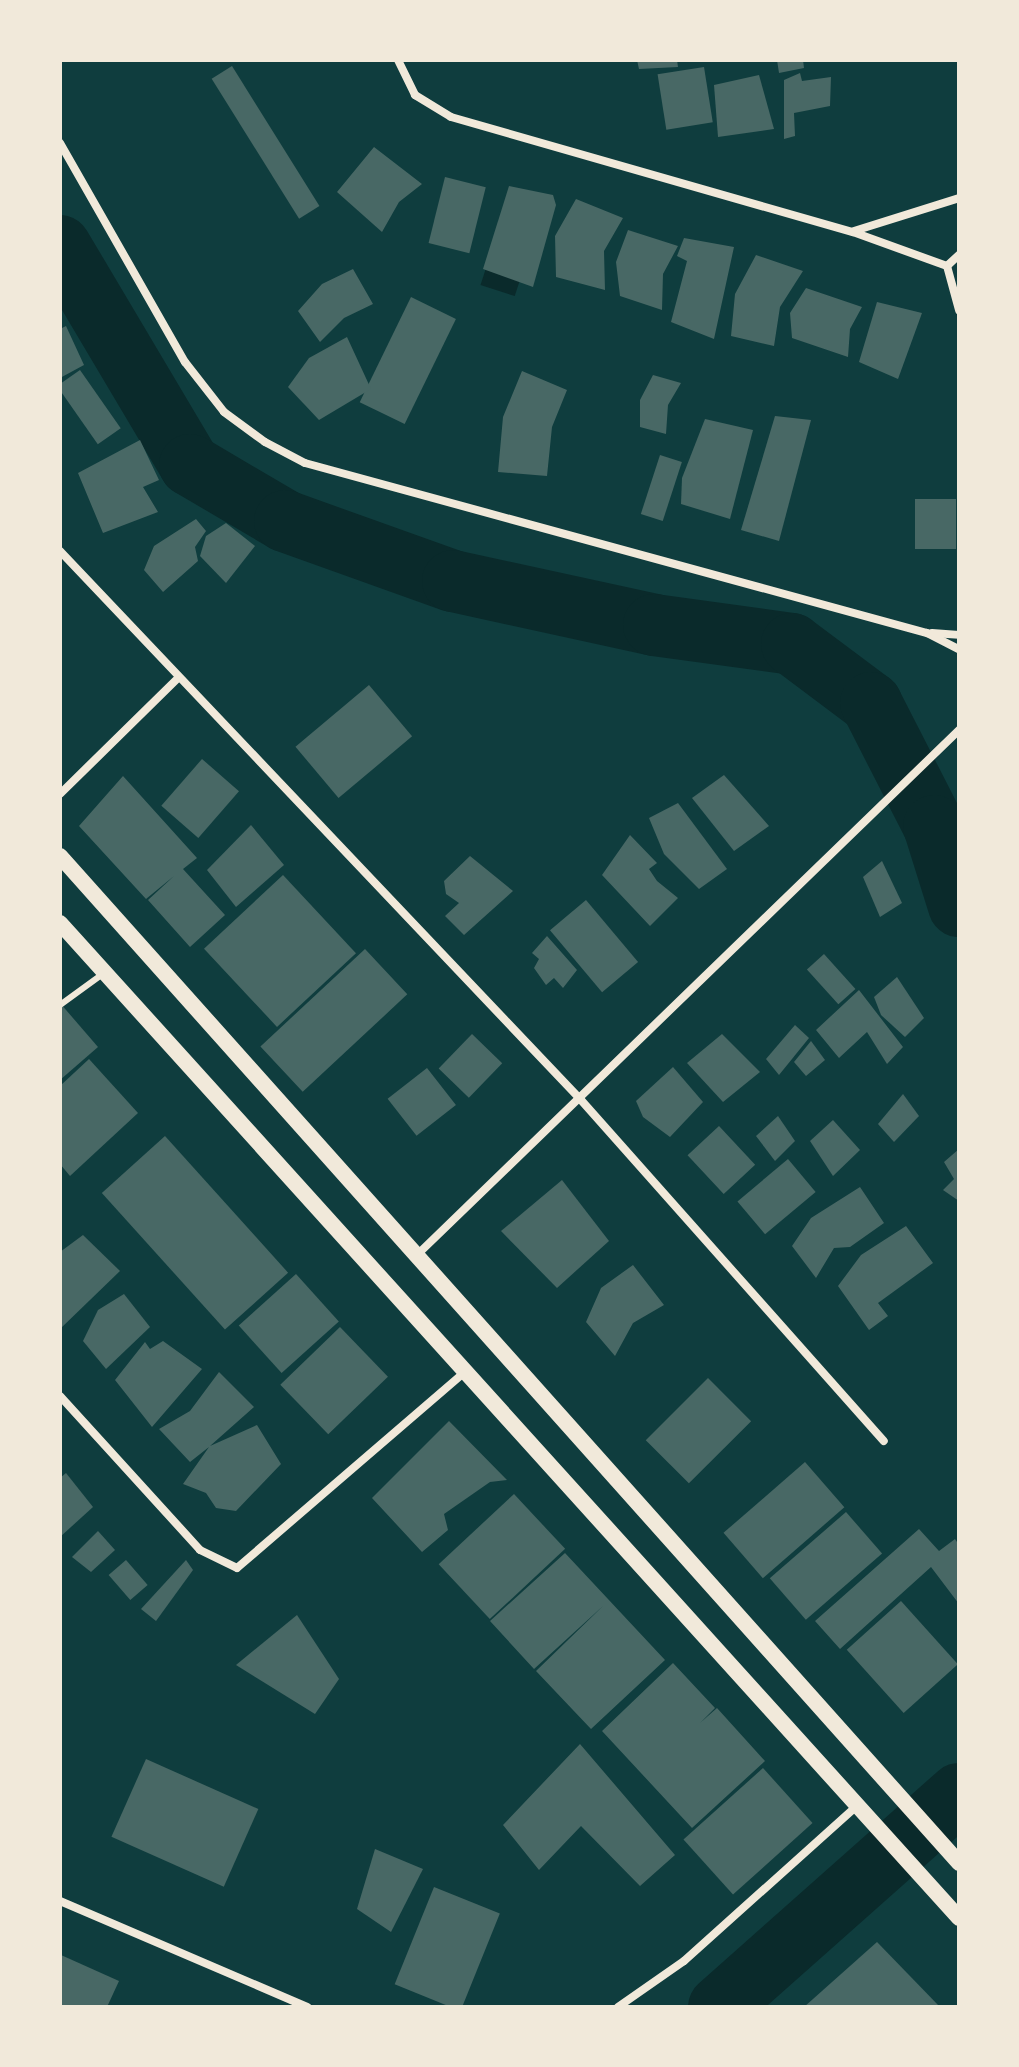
<!DOCTYPE html>
<style>
body{margin:0}
#map{position:relative;width:1019px;height:2067px;overflow:hidden;background:#0f3d3e;font-family:"IBM Plex Sans",sans-serif}
div>[style]{position:absolute}
[style*='--x']{left:calc(var(--x)*1px);top:calc(var(--y)*1px);width:calc(var(--w)*1px);rotate:calc(var(--a)*1deg)}
.water>*{inset:0;background:#0a2a2b;transform-origin:0 0}
.river>*{height:62px;margin:-31px;padding:0 31px;transform-origin:31px;border-radius:31px;background:#0a2a2b}
.building>*{inset:0;background:#486865;transform-origin:0 0}
.service>*{height:6px;margin:-3px;padding:0 3px;transform-origin:3px;border-radius:3px;background:#f1e9da}
.minor>*{height:8px;margin:-4px;padding:0 4px;transform-origin:4px;border-radius:4px;background:#f1e9da}
.secondary>*{height:16px;margin:-8px;padding:0 8px;transform-origin:8px;border-radius:8px;background:#f1e9da}
span{translate:-50% -50%;white-space:nowrap;text-align:center;line-height:1.15;-webkit-text-stroke:8px #f1e9da;paint-order:stroke}
.frame{position:absolute;inset:0;border:62px solid #f1e9da;pointer-events:none}
</style>
<div id="map">
<div class="water">
<i style="left:487px;top:265px;width:36px;height:21px;rotate:18deg"></i>
</div>
<div class="river">
<i style="--x:60;--y:246;--w:255;--a:59.3"></i>
<i style="--x:190;--y:465;--w:110;--a:30.5"></i>
<i style="--x:285;--y:521;--w:178;--a:19.7"></i>
<i style="--x:453;--y:581;--w:206;--a:12.3"></i>
<i style="--x:654;--y:625;--w:139;--a:7.8"></i>
<i style="--x:792;--y:644;--w:99;--a:36.8"></i>
<i style="--x:871;--y:703;--w:138;--a:62.9"></i>
<i style="--x:934;--y:826;--w:84;--a:72.6"></i>
<i style="--x:719;--y:2007;--w:321;--a:-41.6"></i>
</div>
<div class="building">
<i style="clip-path:polygon(637px 60px,677px 60px,678px 67px,639px 69px)"></i>
<i style="clip-path:polygon(777px 60px,803px 60px,804px 68px,779px 73px)"></i>
<i style="left:232px;top:66px;width:165px;height:24px;rotate:58deg"></i>
<i style="left:704px;top:67px;width:56px;height:47px;rotate:81deg"></i>
<i style="clip-path:polygon(800px 73px,802px 81px,831px 77px,830px 106px,794px 113px,795px 136px,784px 139px,784px 80px)"></i>
<i style="clip-path:polygon(759px 75px,774px 129px,718px 137px,714px 85px)"></i>
<i style="clip-path:polygon(374px 147px,422px 184px,399px 202px,382px 232px,337px 192px)"></i>
<i style="left:445px;top:177px;width:42px;height:68px;rotate:14deg"></i>
<i style="clip-path:polygon(509px 186px,553px 195px,556px 205px,533px 287px,483px 269px)"></i>
<i style="clip-path:polygon(576px 199px,623px 218px,604px 251px,605px 290px,556px 277px,555px 236px)"></i>
<i style="clip-path:polygon(628px 230px,678px 246px,663px 274px,662px 310px,620px 296px,616px 262px)"></i>
<i style="clip-path:polygon(684px 238px,734px 247px,714px 339px,671px 322px,687px 261px,677px 256px)"></i>
<i style="clip-path:polygon(756px 255px,803px 271px,780px 307px,774px 346px,731px 336px,735px 294px)"></i>
<i style="clip-path:polygon(353px 269px,373px 304px,344px 318px,320px 342px,298px 311px,322px 284px)"></i>
<i style="clip-path:polygon(806px 288px,862px 307px,850px 329px,848px 357px,792px 338px,790px 313px)"></i>
<i style="left:411px;top:297px;width:50px;height:117px;rotate:26deg"></i>
<i style="clip-path:polygon(877px 302px,922px 313px,898px 379px,859px 362px)"></i>
<i style="clip-path:polygon(66px 326px,84px 365px,60px 378px,60px 329px)"></i>
<i style="clip-path:polygon(347px 337px,371px 389px,319px 420px,288px 387px,309px 358px)"></i>
<i style="left:80px;top:370px;width:71px;height:28px;rotate:55deg"></i>
<i style="clip-path:polygon(522px 371px,567px 390px,552px 427px,547px 476px,498px 472px,503px 417px)"></i>
<i style="clip-path:polygon(653px 375px,681px 383px,668px 405px,666px 434px,640px 427px,640px 400px)"></i>
<i style="clip-path:polygon(775px 416px,811px 420px,779px 541px,741px 530px)"></i>
<i style="clip-path:polygon(705px 419px,753px 430px,730px 519px,681px 504px,682px 478px)"></i>
<i style="clip-path:polygon(140px 440px,159px 480px,143px 487px,158px 512px,103px 533px,78px 473px)"></i>
<i style="left:660px;top:455px;width:23px;height:62px;rotate:18deg"></i>
<i style="left:915px;top:499px;width:41px;height:50px"></i>
<i style="clip-path:polygon(196px 519px,206px 531px,195px 547px,198px 561px,163px 592px,144px 570px,154px 546px)"></i>
<i style="clip-path:polygon(226px 523px,255px 546px,226px 583px,200px 556px,206px 536px)"></i>
<i style="left:369px;top:685px;width:67px;height:96px;rotate:50deg"></i>
<i style="left:202px;top:759px;width:49px;height:62px;rotate:41deg"></i>
<i style="clip-path:polygon(724px 775px,769px 826px,734px 851px,692px 798px)"></i>
<i style="clip-path:polygon(123px 776px,197px 858px,183px 869px,225px 915px,190px 947px,148px 900px,174px 876px,146px 899px,79px 826px)"></i>
<i style="clip-path:polygon(678px 803px,727px 869px,699px 889px,664px 854px,649px 818px)"></i>
<i style="clip-path:polygon(251px 825px,284px 865px,236px 907px,207px 870px)"></i>
<i style="clip-path:polygon(630px 835px,657px 863px,649px 869px,657px 881px,678px 898px,650px 926px,602px 875px)"></i>
<i style="clip-path:polygon(470px 856px,513px 891px,464px 935px,445px 916px,459px 903px,446px 894px,444px 881px)"></i>
<i style="clip-path:polygon(882px 861px,902px 903px,880px 917px,863px 877px)"></i>
<i style="left:283px;top:875px;width:107px;height:108px;rotate:47deg"></i>
<i style="left:586px;top:900px;width:81px;height:47px;rotate:50deg"></i>
<i style="clip-path:polygon(547px 936px,577px 970px,563px 988px,554px 978px,546px 985px,534px 968px,539px 959px,532px 953px)"></i>
<i style="left:365px;top:949px;width:62px;height:143px;rotate:47deg"></i>
<i style="left:824px;top:954px;width:47px;height:23px;rotate:48deg"></i>
<i style="clip-path:polygon(897px 977px,924px 1018px,905px 1037px,881px 1015px,874px 997px)"></i>
<i style="clip-path:polygon(859px 990px,903px 1047px,887px 1064px,867px 1032px,839px 1058px,816px 1030px)"></i>
<i style="clip-path:polygon(60px 1003px,98px 1047px,60px 1080px)"></i>
<i style="clip-path:polygon(795px 1025px,809px 1038px,779px 1075px,766px 1059px)"></i>
<i style="left:472px;top:1034px;width:42px;height:48px;rotate:44deg"></i>
<i style="clip-path:polygon(722px 1034px,760px 1072px,723px 1102px,687px 1063px)"></i>
<i style="clip-path:polygon(811px 1041px,825px 1060px,806px 1076px,794px 1062px)"></i>
<i style="clip-path:polygon(89px 1059px,138px 1113px,70px 1176px,60px 1164px,60px 1086px)"></i>
<i style="clip-path:polygon(673px 1067px,703px 1102px,670px 1137px,643px 1117px,636px 1101px)"></i>
<i style="left:427px;top:1068px;width:47px;height:50px;rotate:52deg"></i>
<i style="clip-path:polygon(903px 1094px,919px 1116px,894px 1142px,878px 1124px)"></i>
<i style="clip-path:polygon(778px 1116px,795px 1141px,775px 1161px,756px 1136px)"></i>
<i style="clip-path:polygon(833px 1120px,860px 1150px,833px 1176px,810px 1141px)"></i>
<i style="left:719px;top:1126px;width:53px;height:43px;rotate:47deg"></i>
<i style="left:165px;top:1136px;width:184px;height:85px;rotate:48deg"></i>
<i style="clip-path:polygon(959px 1149px,959px 1201px,943px 1190px,954px 1179px,944px 1162px)"></i>
<i style="left:788px;top:1159px;width:43px;height:66px;rotate:50deg"></i>
<i style="clip-path:polygon(562px 1180px,609px 1241px,557px 1288px,501px 1231px)"></i>
<i style="clip-path:polygon(860px 1187px,884px 1223px,850px 1247px,834px 1248px,816px 1278px,792px 1246px,811px 1218px)"></i>
<i style="clip-path:polygon(906px 1226px,933px 1263px,878px 1303px,888px 1316px,869px 1330px,838px 1286px,861px 1255px)"></i>
<i style="clip-path:polygon(83px 1235px,120px 1271px,60px 1329px,60px 1252px)"></i>
<i style="clip-path:polygon(633px 1265px,664px 1305px,633px 1323px,615px 1356px,586px 1322px,601px 1288px)"></i>
<i style="left:296px;top:1274px;width:64px;height:77px;rotate:48deg"></i>
<i style="clip-path:polygon(124px 1294px,150px 1327px,106px 1369px,83px 1341px,98px 1310px)"></i>
<i style="left:340px;top:1327px;width:69px;height:83px;rotate:46deg"></i>
<i style="clip-path:polygon(163px 1341px,202px 1369px,152px 1427px,115px 1380px,145px 1342px,150px 1349px)"></i>
<i style="clip-path:polygon(219px 1372px,254px 1407px,210px 1446px,257px 1425px,281px 1464px,236px 1511px,216px 1508px,206px 1493px,183px 1484px,209px 1447px,190px 1462px,159px 1429px,190px 1411px)"></i>
<i style="left:708px;top:1378px;width:61px;height:88px;rotate:45deg"></i>
<i style="clip-path:polygon(449px 1421px,507px 1480px,490px 1482px,444px 1514px,448px 1530px,422px 1552px,372px 1498px)"></i>
<i style="left:805px;top:1462px;width:60px;height:108px;rotate:49deg"></i>
<i style="clip-path:polygon(66px 1473px,93px 1507px,60px 1537px,60px 1478px)"></i>
<i style="left:514px;top:1494px;width:75px;height:103px;rotate:47deg"></i>
<i style="left:846px;top:1512px;width:55px;height:101px;rotate:49deg"></i>
<i style="clip-path:polygon(919px 1529px,939px 1551px,955px 1539px,959px 1545px,959px 1604px,931px 1567px,840px 1649px,815px 1621px)"></i>
<i style="clip-path:polygon(98px 1531px,115px 1550px,91px 1572px,72px 1557px)"></i>
<i style="clip-path:polygon(565px 1553px,665px 1660px,591px 1729px,536px 1671px,603px 1606px,534px 1669px,490px 1621px)"></i>
<i style="left:126px;top:1560px;width:33px;height:23px;rotate:49deg"></i>
<i style="clip-path:polygon(186px 1560px,193px 1570px,156px 1621px,141px 1609px)"></i>
<i style="left:901px;top:1601px;width:85px;height:73px;rotate:48deg"></i>
<i style="clip-path:polygon(297px 1615px,339px 1679px,315px 1714px,236px 1665px)"></i>
<i style="clip-path:polygon(673px 1663px,715px 1708px,700px 1723px,717px 1708px,765px 1761px,692px 1828px,602px 1731px)"></i>
<i style="clip-path:polygon(580px 1744px,675px 1855px,640px 1886px,581px 1826px,539px 1870px,503px 1825px)"></i>
<i style="left:146px;top:1759px;width:123px;height:85px;rotate:24deg"></i>
<i style="left:763px;top:1768px;width:74px;height:107px;rotate:48deg"></i>
<i style="clip-path:polygon(375px 1849px,423px 1869px,391px 1932px,357px 1909px)"></i>
<i style="left:434px;top:1887px;width:71px;height:105px;rotate:22deg"></i>
<i style="clip-path:polygon(877px 1942px,940px 2007px,804px 2007px)"></i>
<i style="clip-path:polygon(61px 1955px,119px 1981px,107px 2007px,60px 2007px)"></i>
</div>
<div class="service">
<i style="--x:60;--y:1005;--w:54;--a:-36"></i>
</div>
<div class="minor">
<i style="--x:398;--y:60;--w:39;--a:64"></i>
<i style="--x:415;--y:95;--w:42;--a:31.4"></i>
<i style="--x:451;--y:117;--w:418;--a:16"></i>
<i style="--x:853;--y:232;--w:100;--a:19.9"></i>
<i style="--x:947;--y:266;--w:16;--a:-43"></i>
<i style="--x:60;--y:143;--w:252;--a:60.3"></i>
<i style="--x:185;--y:362;--w:63;--a:52"></i>
<i style="--x:224;--y:412;--w:51;--a:36.2"></i>
<i style="--x:265;--y:442;--w:45;--a:27.7"></i>
<i style="--x:305;--y:463;--w:645;--a:15.29"></i>
<i style="--x:927;--y:633;--w:36;--a:27"></i>
<i style="--x:854;--y:231;--w:110;--a:-17.4"></i>
<i style="--x:947;--y:266;--w:46;--a:74.7"></i>
<i style="--x:60;--y:551;--w:757;--a:46.5"></i>
<i style="--x:581;--y:1100;--w:456;--a:48.4"></i>
<i style="--x:932;--y:633;--w:27;--a:4"></i>
<i style="--x:60;--y:794;--w:163;--a:-44.5"></i>
<i style="--x:419;--y:1253;--w:752;--a:-44.08"></i>
<i style="--x:60;--y:1396;--w:208;--a:47.7"></i>
<i style="--x:200;--y:1550;--w:41;--a:25.9"></i>
<i style="--x:237;--y:1568;--w:302;--a:-40.7"></i>
<i style="--x:60;--y:1901;--w:269;--a:23.2"></i>
<i style="--x:618;--y:2007;--w:80;--a:-34.9"></i>
<i style="--x:684;--y:1961;--w:234;--a:-41.9"></i>
</div>
<div class="secondary">
<i style="--x:60;--y:856;--w:1350;--a:48.24"></i>
<i style="--x:60;--y:923;--w:1341;--a:47.9"></i>
</div>
<div class="frame"></div>
</div>
